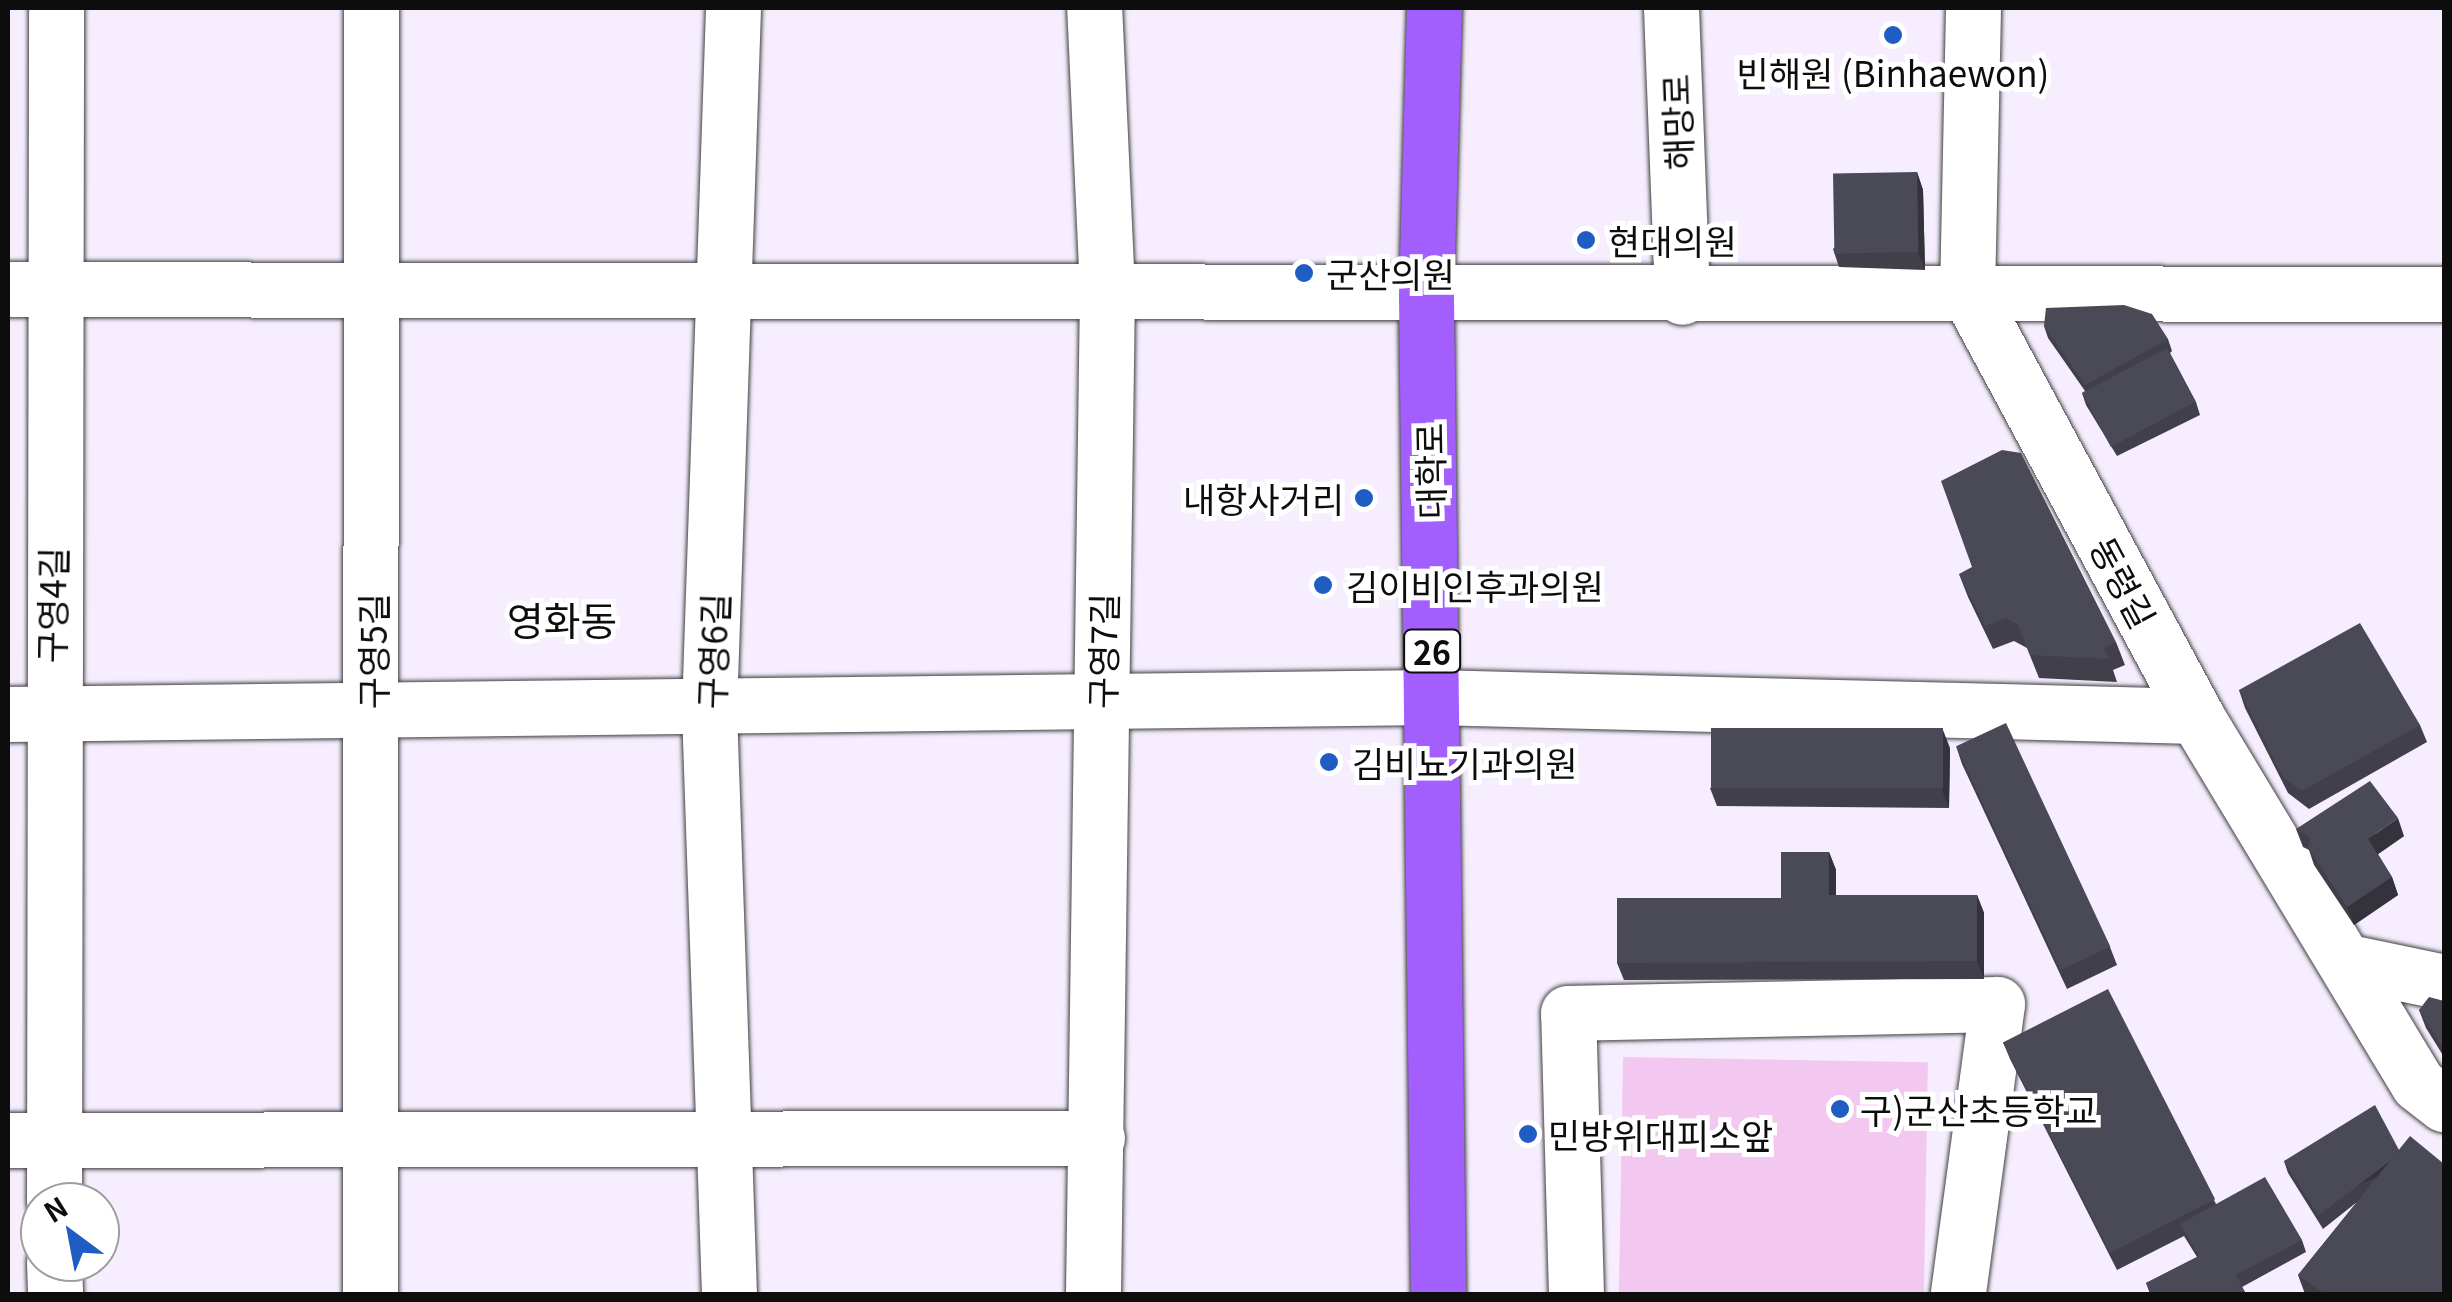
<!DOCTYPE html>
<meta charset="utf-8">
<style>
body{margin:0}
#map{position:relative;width:2452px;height:1302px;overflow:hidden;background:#f6eeff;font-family:Georgia,"Noto Sans KR",serif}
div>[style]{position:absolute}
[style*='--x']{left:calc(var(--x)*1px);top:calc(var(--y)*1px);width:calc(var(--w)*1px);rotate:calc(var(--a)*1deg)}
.pitch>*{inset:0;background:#f2c8f1;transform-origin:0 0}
.roads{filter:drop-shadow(0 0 2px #404040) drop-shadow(0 0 2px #404040)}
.minor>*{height:55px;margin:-27.5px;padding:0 27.5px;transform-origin:27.5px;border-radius:27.5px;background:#fff}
.major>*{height:55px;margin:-27.5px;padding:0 27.5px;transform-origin:27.5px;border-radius:27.5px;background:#a35ffe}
.wall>*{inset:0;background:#403f4a}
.shaded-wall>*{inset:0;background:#34333c;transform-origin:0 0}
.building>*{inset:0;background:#4a4956;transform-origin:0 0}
.dots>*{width:28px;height:28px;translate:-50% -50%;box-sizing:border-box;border:5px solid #fff;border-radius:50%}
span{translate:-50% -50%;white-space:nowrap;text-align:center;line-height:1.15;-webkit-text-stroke:10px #fff;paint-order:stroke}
.shield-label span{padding:2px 8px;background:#fff;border:2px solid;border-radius:8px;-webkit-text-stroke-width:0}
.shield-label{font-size:32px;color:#0d0d0d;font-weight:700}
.poi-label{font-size:35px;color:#0d0d0d}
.left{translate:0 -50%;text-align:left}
.right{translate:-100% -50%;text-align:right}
.street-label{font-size:35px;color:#0d0d0d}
.quarter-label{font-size:40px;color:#0d0d0d}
.frame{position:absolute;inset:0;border:10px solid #0d0d0d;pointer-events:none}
.north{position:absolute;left:20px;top:1182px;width:100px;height:100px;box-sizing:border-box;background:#fff;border:2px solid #9e9e9e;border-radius:50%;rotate:328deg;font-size:28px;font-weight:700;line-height:40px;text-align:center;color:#0d0d0d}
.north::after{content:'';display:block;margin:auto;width:35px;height:45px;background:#1f5dc3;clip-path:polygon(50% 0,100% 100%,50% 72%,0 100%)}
</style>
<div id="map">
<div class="pitch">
<i style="left:1623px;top:1057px;width:305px;height:237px;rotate:1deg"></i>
</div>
<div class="roads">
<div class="minor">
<i style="--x:1671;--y:8;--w:289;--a:87.8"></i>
<i style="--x:1973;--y:8;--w:282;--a:91.2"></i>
<i style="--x:1967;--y:290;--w:484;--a:61.7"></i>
<i style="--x:2196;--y:716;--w:430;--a:58.9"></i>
<i style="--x:2418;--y:1084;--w:33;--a:38"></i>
<i style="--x:8;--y:289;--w:2436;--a:0.12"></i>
<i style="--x:8;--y:714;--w:1424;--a:-0.68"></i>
<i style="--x:1432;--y:697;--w:764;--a:1.42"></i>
<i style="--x:2348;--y:962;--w:98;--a:11.8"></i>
<i style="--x:8;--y:1140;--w:1089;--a:-0.11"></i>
<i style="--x:54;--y:1202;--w:1194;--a:-89.9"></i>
<i style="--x:54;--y:1262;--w:32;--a:88"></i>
<i style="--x:370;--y:1294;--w:1286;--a:-89.96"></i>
<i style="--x:729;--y:1294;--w:584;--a:-91.96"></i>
<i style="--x:709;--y:710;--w:702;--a:-88.04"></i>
<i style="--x:1093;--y:1294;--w:1004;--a:-89.2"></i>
<i style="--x:1107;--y:290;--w:282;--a:-92.6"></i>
<i style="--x:1576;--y:1294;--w:281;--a:-91.6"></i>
<i style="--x:1568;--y:1013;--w:429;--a:-1.2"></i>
<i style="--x:1997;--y:1004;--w:293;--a:97.7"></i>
</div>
<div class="major">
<i style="--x:1434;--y:8;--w:288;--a:91.6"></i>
<i style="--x:1426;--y:296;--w:998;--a:89.31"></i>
</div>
</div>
<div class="wall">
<i style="clip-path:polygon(1917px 172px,1923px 190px,1925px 270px,1839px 267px,1833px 249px)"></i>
<i style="clip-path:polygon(2044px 326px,2168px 339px,2172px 351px,2170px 353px,2196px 402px,2200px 415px,2117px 456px,2086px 405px,2082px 393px,2085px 391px,2048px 338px)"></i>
<i style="clip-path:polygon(1959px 574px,2116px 642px,2125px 665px,2113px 670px,2117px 682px,2039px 678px,2027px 648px,2014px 641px,1993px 649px,1968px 597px)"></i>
<i style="clip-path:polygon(2239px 690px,2420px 725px,2427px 742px,2309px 809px,2288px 793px,2245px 708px)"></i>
<i style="clip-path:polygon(1956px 746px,2110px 947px,2117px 965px,2067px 989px,1962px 764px)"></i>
<i style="clip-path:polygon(1950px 748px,1949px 808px,1717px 806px,1710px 788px)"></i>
<i style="clip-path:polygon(2296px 829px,2404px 836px,2378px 854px,2392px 877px,2398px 895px,2354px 925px,2314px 865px,2309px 850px,2303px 847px)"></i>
<i style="clip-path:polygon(1829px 852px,1836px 870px,1836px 895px,1977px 895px,1984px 913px,1984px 979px,1624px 980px,1617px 963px,1781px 898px)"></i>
<i style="clip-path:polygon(2444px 1001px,2444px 1057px,2426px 1028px,2419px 1010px)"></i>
<i style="clip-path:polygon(2003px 1042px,2214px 1200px,2216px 1204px,2302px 1240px,2306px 1252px,2242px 1287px,2246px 1294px,2150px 1294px,2146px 1283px,2197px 1257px,2184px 1236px,2117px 1270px,2010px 1059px)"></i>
<i style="clip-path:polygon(2399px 1150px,2444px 1294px,2305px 1294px,2298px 1275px,2357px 1202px,2323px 1229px,2288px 1173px,2284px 1161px)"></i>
</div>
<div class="shaded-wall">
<i style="clip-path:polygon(1917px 172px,1923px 190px,1925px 270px,1918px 252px)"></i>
<i style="clip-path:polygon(1943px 730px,1950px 748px,1949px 808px,1942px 790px)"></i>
<i style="clip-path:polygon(2398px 818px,2404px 836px,2374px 857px,2368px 839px)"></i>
<i style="clip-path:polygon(1829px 852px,1836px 870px,1836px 913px,1829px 895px)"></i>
<i style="clip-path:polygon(2392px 877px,2398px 895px,2354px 925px,2347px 907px)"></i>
<i style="clip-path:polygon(1977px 895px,1984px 913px,1984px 979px,1977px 961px)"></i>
<i style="left:2400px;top:1153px;width:13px;height:103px;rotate:67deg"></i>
</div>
<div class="building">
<i style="left:1917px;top:172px;width:80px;height:84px;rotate:89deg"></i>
<i style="clip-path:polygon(2124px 305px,2152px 314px,2168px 339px,2085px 385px,2044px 326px,2046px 308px)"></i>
<i style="left:2167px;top:348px;width:61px;height:96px;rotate:62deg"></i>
<i style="clip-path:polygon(2002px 450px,2021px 453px,2116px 642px,2104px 648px,2109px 659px,2030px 655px,2018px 625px,2006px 618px,1985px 626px,1959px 574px,1972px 567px,1941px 481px)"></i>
<i style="clip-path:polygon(2360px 623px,2420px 725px,2302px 791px,2282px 776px,2239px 690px)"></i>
<i style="left:2006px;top:723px;width:247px;height:55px;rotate:65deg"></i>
<i style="left:1711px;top:728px;width:232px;height:60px"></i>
<i style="clip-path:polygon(2370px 781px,2398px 818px,2368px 839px,2392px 877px,2347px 907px,2308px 847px,2311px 838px,2296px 829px)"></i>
<i style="clip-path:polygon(1781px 852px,1829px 852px,1829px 895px,1977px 895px,1977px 961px,1617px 963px,1617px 898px,1781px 898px)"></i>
<i style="left:2108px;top:989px;width:236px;height:118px;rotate:63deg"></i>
<i style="clip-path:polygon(2429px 997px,2444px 1001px,2444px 1050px,2419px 1010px)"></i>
<i style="clip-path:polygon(2375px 1105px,2399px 1150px,2390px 1161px,2318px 1216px,2284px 1161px)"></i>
<i style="clip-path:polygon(2410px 1136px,2444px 1164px,2444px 1294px,2325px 1294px,2298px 1275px)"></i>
<i style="clip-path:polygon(2265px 1177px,2302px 1240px,2236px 1275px,2246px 1294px,2152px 1294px,2146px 1283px,2199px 1256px,2180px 1224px)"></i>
</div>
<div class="dots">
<i style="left:1893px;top:35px;background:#1f5dc3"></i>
<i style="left:1586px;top:240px;background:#1f5dc3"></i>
<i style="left:1304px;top:273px;background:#1f5dc3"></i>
<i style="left:1364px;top:498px;background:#1f5dc3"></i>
<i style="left:1323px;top:585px;background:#1f5dc3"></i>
<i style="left:1329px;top:762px;background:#1f5dc3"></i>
<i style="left:1840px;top:1109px;background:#1f5dc3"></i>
<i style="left:1528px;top:1134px;background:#1f5dc3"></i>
</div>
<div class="shield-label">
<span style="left:1432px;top:651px">26</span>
</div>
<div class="poi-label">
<span style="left:1893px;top:72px">빈해원 (Binhaewon)</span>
<span class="left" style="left:1608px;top:240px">현대의원</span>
<span class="left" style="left:1326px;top:273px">군산의원</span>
<span class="right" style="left:1344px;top:498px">내항사거리</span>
<span class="left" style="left:1346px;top:585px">김이비인후과의원</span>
<span class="left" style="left:1352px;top:762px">김비뇨기과의원</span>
<span class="left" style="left:1860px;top:1109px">구)군산초등학교</span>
<span class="left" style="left:1548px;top:1134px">민방위대피소앞</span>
</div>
<div class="street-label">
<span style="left:1676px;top:122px;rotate:-92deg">해망로</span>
<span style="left:1429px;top:471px;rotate:-91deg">대학로</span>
<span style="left:2124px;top:582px;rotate:62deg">동령길</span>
<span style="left:51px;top:605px;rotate:-89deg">구영4길</span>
<span style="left:372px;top:651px;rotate:-90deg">구영5길</span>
<span style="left:712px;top:651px;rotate:-88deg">구영6길</span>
<span style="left:1102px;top:651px;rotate:-89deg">구영7길</span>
</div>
<div class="quarter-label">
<span style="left:562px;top:619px">영화동</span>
</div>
<div class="frame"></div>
<div class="north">N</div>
</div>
